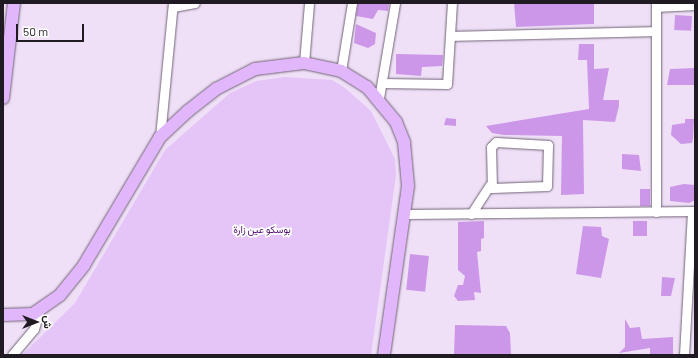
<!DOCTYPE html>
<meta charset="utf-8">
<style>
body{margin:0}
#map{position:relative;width:698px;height:358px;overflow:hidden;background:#efe0f7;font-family:Barlow,Vazirmatn,sans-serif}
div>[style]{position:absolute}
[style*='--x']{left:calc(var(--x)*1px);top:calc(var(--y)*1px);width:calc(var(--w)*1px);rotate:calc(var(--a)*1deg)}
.green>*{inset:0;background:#e5c4f8}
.building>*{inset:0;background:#cc97e8;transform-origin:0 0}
.roads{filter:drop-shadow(0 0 1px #716478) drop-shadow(0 0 1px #716478)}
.minor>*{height:9px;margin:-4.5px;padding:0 4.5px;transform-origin:4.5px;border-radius:4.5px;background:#fff}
.major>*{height:12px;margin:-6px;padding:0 6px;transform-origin:6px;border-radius:6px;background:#e2b6fa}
span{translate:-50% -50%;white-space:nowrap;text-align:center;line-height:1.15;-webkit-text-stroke:3.5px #fff;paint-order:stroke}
.park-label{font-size:10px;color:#561172}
.frame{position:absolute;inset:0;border:4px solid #201b23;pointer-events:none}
.north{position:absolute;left:16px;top:302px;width:40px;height:40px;-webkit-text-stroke:3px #fff;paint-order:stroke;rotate:90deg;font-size:11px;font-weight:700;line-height:16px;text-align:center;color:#201b23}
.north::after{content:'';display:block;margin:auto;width:14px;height:18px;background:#201b23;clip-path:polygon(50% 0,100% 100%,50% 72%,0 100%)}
.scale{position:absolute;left:16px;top:24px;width:68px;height:18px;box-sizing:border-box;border:2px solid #201b23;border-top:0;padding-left:5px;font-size:12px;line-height:14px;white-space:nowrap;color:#201b23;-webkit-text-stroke:3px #fff;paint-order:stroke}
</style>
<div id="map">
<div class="green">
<i style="clip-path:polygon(285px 77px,332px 80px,345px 88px,371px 111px,395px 159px,396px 175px,371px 355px,22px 355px,75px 303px,165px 150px,230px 93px,256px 81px)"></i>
</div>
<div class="building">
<i style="clip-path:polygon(358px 3px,389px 3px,388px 11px,378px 10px,373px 19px,356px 16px)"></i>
<i style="clip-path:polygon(514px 3px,594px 3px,594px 24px,516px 27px)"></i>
<i style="left:675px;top:15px;width:17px;height:15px;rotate:3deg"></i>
<i style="clip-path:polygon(356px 24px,376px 33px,375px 44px,368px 48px,354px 43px)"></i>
<i style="clip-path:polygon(579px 44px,594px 44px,594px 69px,609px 68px,603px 100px,619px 100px,619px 106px,615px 122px,583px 120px,584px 194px,561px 195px,562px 136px,504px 135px,492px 133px,486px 126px,589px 109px,587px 60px,578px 60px)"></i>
<i style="clip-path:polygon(396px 54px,443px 55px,442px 66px,422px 67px,421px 76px,396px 74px)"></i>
<i style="clip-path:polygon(695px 68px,695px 85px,667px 85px,670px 69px)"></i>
<i style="clip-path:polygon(446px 118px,456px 119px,456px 126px,444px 125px)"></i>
<i style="clip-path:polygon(685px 119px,694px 119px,693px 138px,692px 143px,681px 144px,671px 135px,672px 125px,685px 123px)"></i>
<i style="clip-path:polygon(622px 154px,639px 155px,641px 171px,622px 169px)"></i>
<i style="clip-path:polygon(684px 184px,695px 185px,695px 200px,689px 203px,670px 201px,670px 187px)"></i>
<i style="left:640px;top:189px;width:10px;height:17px"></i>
<i style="clip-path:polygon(484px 221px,484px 238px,481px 239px,481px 251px,477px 252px,481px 293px,474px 292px,475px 300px,458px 301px,454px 296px,458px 285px,463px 285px,465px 276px,458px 270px,458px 222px)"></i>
<i style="left:633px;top:221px;width:14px;height:15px"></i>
<i style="clip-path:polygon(583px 226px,601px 227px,602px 236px,609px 239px,601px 278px,576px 274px)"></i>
<i style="left:410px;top:254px;width:19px;height:36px;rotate:6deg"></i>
<i style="clip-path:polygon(662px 277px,675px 278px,671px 296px,661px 296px)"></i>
<i style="clip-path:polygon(625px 319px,630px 328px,640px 327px,642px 339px,673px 337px,673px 355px,650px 355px,650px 348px,619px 353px,625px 347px)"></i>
<i style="clip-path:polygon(455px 325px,506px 326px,510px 333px,511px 355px,454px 355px)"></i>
</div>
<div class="roads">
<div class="minor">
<i style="--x:656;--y:3;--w:209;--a:90"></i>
<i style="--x:173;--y:7;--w:22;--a:-10"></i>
<i style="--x:656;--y:7;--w:39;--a:-3"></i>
<i style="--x:452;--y:36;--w:204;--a:-1.4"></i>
<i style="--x:304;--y:63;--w:60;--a:-85.2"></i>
<i style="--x:341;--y:71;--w:69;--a:-80.8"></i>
<i style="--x:382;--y:83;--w:65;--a:0.9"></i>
<i style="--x:447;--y:84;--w:81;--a:-86.5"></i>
<i style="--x:379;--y:98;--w:96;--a:-80.4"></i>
<i style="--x:160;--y:137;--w:135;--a:-84.5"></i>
<i style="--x:496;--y:142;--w:52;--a:3.3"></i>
<i style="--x:548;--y:145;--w:41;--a:91.4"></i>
<i style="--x:547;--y:186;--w:55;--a:177.9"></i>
<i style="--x:492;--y:188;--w:41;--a:-91.4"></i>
<i style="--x:491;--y:147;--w:7;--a:-45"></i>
<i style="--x:406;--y:214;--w:289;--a:-0.6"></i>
<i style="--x:471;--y:214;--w:35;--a:-57"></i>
<i style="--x:12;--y:355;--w:34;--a:-50"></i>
<i style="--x:34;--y:329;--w:18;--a:-74"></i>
<i style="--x:684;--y:355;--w:144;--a:-86.8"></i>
</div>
<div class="major">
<i style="--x:3;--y:98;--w:96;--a:-83.4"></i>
<i style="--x:3;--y:315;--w:30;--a:-2"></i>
<i style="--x:33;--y:314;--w:33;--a:-35"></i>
<i style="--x:60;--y:295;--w:38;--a:-51"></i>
<i style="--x:84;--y:265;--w:149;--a:-59.3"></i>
<i style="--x:160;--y:137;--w:38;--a:-43"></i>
<i style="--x:188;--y:111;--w:36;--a:-38"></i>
<i style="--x:216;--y:89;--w:44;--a:-27.1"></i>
<i style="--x:255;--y:69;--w:49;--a:-7"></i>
<i style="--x:304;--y:63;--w:38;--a:12"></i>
<i style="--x:341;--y:71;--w:31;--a:32"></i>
<i style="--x:367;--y:87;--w:45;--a:50.4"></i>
<i style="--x:396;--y:122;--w:22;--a:68"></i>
<i style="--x:404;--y:142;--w:44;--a:84.8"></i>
<i style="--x:408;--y:186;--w:171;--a:98.1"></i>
</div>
</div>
<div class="park-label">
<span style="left:262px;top:230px">بوسكو عين زارة</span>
</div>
<div class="frame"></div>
<div class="north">ش</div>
<div class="scale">50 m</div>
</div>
